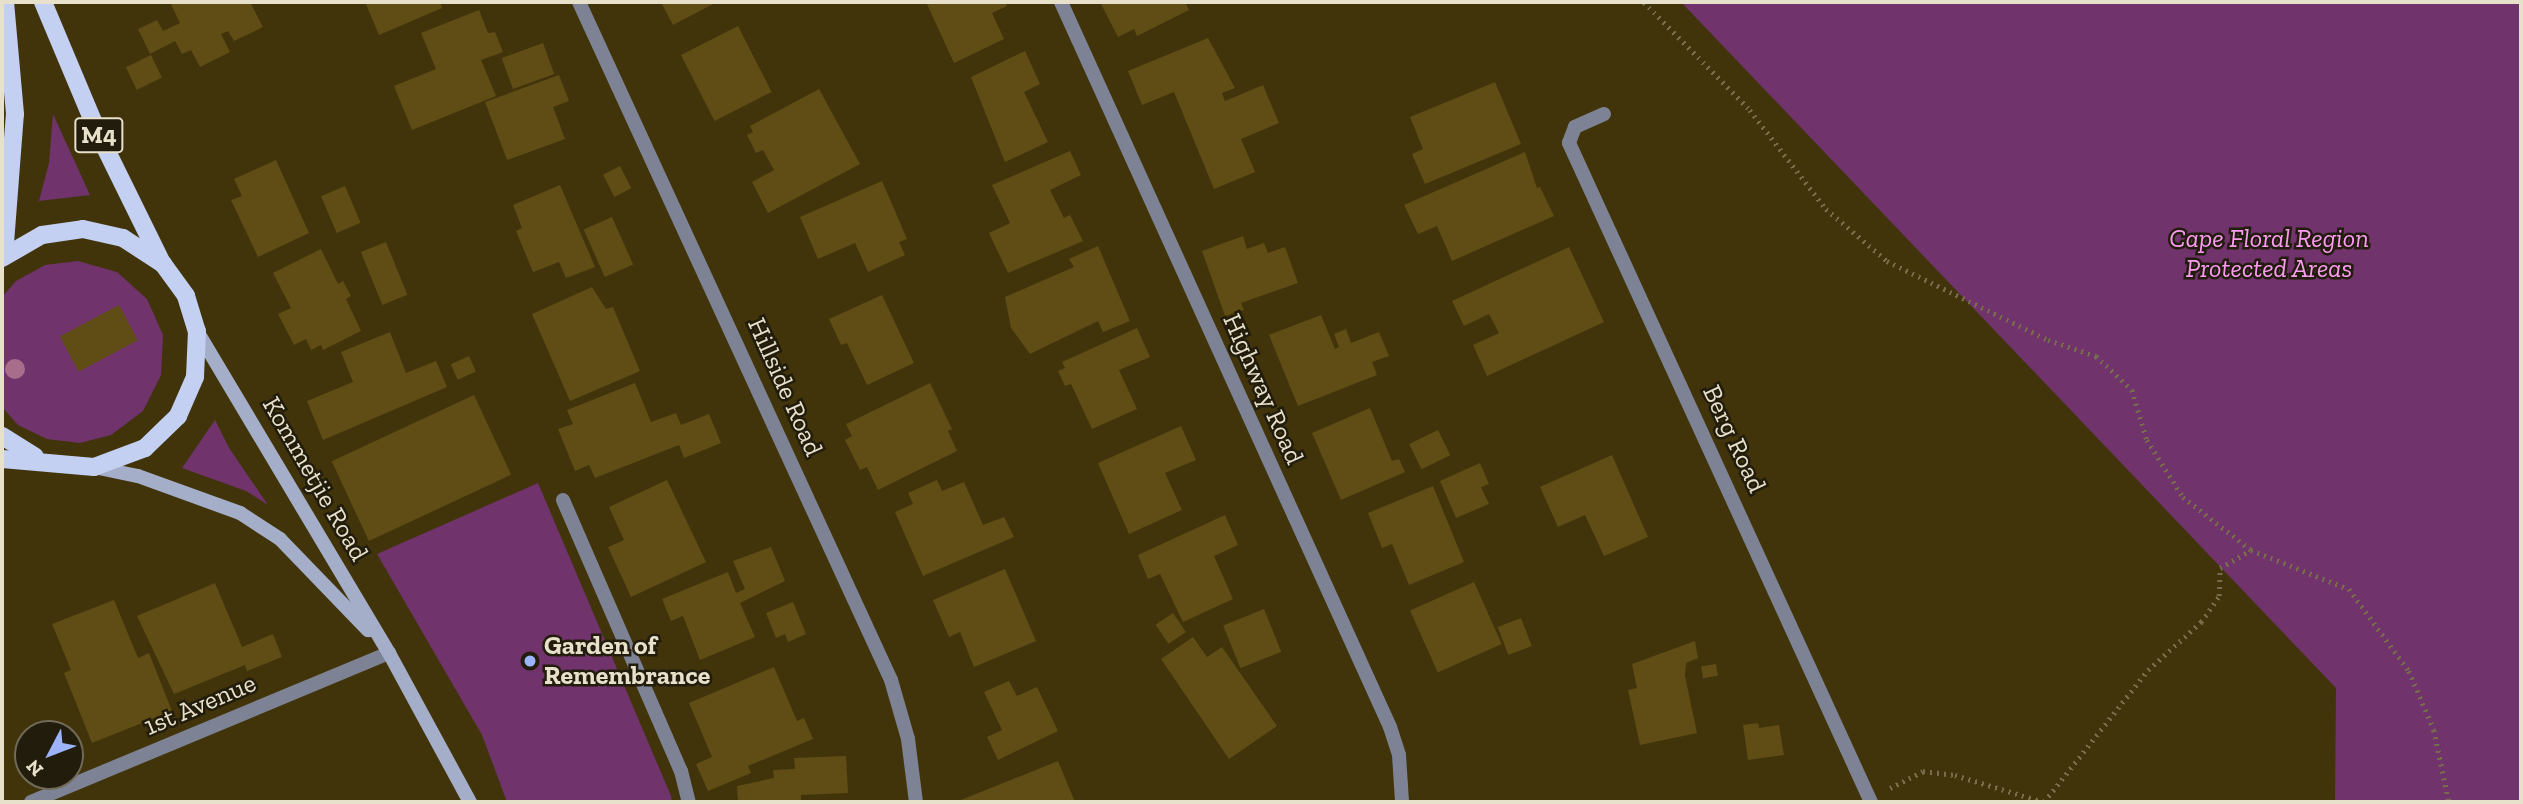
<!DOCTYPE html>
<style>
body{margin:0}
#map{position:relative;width:2523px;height:804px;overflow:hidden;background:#41340b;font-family:"Zilla Slab",serif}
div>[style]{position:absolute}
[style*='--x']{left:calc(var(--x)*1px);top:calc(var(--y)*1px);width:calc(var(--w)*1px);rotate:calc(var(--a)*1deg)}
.green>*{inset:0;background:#70336b}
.building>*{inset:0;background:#5f4d15;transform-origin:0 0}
.path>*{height:4.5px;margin-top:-2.25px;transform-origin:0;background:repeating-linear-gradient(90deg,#786d4a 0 2px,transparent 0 7px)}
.street>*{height:14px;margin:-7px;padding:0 7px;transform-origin:7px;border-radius:7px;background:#7d8394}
.secondary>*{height:14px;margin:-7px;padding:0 7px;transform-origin:7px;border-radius:7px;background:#a5aec9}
.primary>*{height:18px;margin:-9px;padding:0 9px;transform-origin:9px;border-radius:9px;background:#c4d0f2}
.trees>*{width:20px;height:20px;margin:-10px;border-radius:50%;background:#a76d8a}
.dots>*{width:19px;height:19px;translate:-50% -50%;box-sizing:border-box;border:4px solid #221c0c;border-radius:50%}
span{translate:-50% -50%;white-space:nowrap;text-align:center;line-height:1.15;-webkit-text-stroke:5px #221c0c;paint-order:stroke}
.shield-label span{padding:2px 5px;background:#221c0c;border:2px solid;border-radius:5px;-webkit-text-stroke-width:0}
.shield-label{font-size:24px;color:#e7e0ca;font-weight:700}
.park-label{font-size:26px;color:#fb9bf2;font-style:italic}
.street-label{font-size:26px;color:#e7e0ca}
.poi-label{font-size:26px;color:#e7e0ca;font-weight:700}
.left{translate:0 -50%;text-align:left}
.frame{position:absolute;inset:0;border:4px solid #e7e0ca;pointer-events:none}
.north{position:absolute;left:14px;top:720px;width:70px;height:70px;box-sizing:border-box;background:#221c0c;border:2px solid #716a58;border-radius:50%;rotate:228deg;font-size:19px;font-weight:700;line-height:28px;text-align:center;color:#e7e0ca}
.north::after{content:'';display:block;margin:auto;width:24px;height:32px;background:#9db4fd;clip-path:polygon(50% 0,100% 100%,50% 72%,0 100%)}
</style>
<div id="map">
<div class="green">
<i style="clip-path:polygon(1681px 2px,2521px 2px,2521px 802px,2335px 802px,2336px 688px)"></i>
<i style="clip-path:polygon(53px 114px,74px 160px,90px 195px,39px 201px,49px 163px)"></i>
<i style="clip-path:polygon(78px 261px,117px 272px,147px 299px,163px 335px,161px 375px,143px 411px,111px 435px,80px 443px,47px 439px,18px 425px,2px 407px,2px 297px,16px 281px,45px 265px)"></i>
<i style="clip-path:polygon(215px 420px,229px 448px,268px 505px,246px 491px,182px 468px)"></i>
<i style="clip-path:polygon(538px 483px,671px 796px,672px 802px,507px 802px,482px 735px,377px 554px)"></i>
</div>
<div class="building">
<i style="clip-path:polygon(170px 2px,250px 2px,263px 27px,234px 41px,228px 31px,221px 34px,230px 52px,200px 67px,191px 50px,182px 54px,175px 41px,150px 54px,138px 29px,157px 20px,163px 31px,180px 23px)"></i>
<i style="clip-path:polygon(365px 2px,440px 2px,442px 8px,379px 35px)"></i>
<i style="clip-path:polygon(661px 2px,717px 2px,673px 25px)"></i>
<i style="clip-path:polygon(926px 2px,1005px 2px,1007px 6px,992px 13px,1004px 39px,954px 63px)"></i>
<i style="clip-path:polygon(1100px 2px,1185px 2px,1189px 10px,1137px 36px,1134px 29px,1118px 37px)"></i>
<i style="clip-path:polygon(479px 10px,488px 33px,495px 32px,503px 52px,481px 60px,496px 96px,412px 130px,394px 86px,436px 69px,421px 33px)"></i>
<i style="left:738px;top:26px;width:74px;height:64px;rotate:63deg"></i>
<i style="clip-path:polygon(1208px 38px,1235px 88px,1222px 93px,1225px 101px,1263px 85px,1279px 123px,1241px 139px,1255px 172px,1214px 189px,1174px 92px,1142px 105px,1128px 71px)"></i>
<i style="left:543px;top:43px;width:33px;height:44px;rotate:70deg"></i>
<i style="clip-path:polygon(1025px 51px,1040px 84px,1024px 92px,1048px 142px,1005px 162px,971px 77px)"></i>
<i style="left:151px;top:55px;width:25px;height:28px;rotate:64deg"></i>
<i style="clip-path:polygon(559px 75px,569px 101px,553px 107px,565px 139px,507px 160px,485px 102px)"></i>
<i style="clip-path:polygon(1495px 82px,1521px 144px,1425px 184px,1412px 154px,1423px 149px,1410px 117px)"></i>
<i style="clip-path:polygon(819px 89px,860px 164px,768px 213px,752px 182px,774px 170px,763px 150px,756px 153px,747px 135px,753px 132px,750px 126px)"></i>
<i style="clip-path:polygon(1070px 151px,1081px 175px,1050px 190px,1064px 218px,1070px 215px,1083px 241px,1008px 273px,989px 233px,1010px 223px,992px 185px)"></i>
<i style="clip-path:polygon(1525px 152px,1537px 188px,1540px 187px,1554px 216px,1452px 261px,1437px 226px,1418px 234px,1404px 205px)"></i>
<i style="clip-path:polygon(276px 160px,309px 233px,258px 257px,231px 200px,242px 196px,234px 179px)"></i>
<i style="left:620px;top:166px;width:25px;height:19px;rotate:63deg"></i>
<i style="clip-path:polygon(882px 181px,907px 239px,899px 242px,905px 255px,868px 272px,855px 243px,818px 259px,800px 217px)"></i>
<i style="clip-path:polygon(560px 185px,595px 267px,566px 278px,559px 262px,533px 272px,516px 231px,522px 228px,513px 205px)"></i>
<i style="left:345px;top:186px;width:40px;height:26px;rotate:67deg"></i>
<i style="left:612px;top:217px;width:52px;height:31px;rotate:66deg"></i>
<i style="clip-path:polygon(1243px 236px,1247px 249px,1264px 243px,1268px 253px,1285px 247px,1298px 283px,1241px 303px,1244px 310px,1225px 316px,1202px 251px)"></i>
<i style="left:386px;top:242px;width:57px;height:27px;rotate:68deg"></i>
<i style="clip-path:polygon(1098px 246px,1130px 321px,1103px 332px,1098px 321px,1030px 354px,1011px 328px,1005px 297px,1074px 267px,1069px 259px)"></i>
<i style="clip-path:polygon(1569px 247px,1604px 322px,1487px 376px,1473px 345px,1499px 333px,1489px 314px,1464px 326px,1452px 301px)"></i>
<i style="clip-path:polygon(321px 249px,338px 284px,343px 281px,351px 296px,346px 299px,361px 331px,323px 350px,321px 345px,311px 350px,306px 339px,294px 345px,278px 314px,291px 308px,273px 273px)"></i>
<i style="clip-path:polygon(592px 287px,606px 309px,613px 307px,640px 371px,570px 401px,532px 314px)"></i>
<i style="clip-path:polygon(882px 295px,914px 363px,867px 385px,847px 343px,841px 345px,829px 319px)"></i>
<i style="left:119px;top:305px;width:40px;height:67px;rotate:62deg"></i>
<i style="clip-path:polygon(1321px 315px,1335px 349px,1339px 347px,1334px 334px,1346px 329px,1351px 343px,1379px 332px,1389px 356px,1372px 362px,1377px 375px,1298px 406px,1269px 335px)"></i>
<i style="clip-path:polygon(1137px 328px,1150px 357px,1119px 370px,1137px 409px,1092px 429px,1071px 384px,1065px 386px,1058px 371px,1065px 368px,1062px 362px)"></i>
<i style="clip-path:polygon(390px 332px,406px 373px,436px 361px,447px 387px,323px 440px,307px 401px,353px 382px,341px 352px)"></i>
<i style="left:469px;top:356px;width:17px;height:20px;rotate:66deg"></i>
<i style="clip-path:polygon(635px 383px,651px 422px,676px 413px,681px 425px,709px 414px,721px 443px,684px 458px,679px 445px,595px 478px,589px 465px,575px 471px,558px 429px,573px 424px,567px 410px)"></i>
<i style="clip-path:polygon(930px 383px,952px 429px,948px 431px,957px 451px,878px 490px,867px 467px,860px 470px,845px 440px,852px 436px,846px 424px)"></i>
<i style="left:474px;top:395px;width:88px;height:157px;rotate:65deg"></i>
<i style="clip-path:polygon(1370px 408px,1392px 461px,1399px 459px,1405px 472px,1341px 500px,1312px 433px)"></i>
<i style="clip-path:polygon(1181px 426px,1196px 460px,1165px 473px,1182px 510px,1129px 534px,1098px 463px)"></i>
<i style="left:1438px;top:430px;width:28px;height:32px;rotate:64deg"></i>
<i style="clip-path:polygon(1612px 455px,1648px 537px,1604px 556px,1585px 515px,1558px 527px,1540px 487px)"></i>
<i style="clip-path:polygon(1480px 463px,1489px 484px,1481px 487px,1489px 504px,1456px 518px,1440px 481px)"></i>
<i style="clip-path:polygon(667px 480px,706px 562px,631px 597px,608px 547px,624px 540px,609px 507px)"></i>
<i style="clip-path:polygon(937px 480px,942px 491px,964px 482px,983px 525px,1004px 517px,1014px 537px,923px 576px,895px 512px,913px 504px,908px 493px)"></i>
<i style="clip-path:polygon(1433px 486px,1464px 562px,1409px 585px,1392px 544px,1382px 548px,1368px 513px)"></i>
<i style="clip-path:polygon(1225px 515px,1238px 545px,1214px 556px,1233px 599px,1183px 622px,1160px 574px,1148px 579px,1138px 555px)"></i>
<i style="clip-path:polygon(771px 547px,785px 581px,740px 603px,755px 637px,700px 660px,683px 616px,671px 621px,662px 599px,728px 572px,736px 593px,745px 589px,733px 561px)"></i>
<i style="clip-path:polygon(1005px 569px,1036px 641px,974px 667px,960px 632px,949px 637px,933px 600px)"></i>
<i style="left:1474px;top:582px;width:68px;height:70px;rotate:66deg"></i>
<i style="clip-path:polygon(215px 583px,242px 647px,273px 634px,282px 657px,247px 671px,245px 665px,174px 694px,137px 616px)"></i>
<i style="clip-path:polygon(114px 600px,138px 658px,149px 653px,172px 711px,92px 743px,64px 673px,71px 670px,52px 624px)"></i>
<i style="clip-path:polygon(793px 602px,806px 634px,788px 642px,785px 634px,776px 638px,766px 613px)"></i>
<i style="left:1264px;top:609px;width:46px;height:44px;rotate:68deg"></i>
<i style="left:1173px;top:613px;width:23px;height:21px;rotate:56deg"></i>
<i style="left:1521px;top:618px;width:30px;height:25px;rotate:69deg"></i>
<i style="clip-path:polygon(1193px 637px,1207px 657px,1222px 647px,1277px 726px,1229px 759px,1161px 659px)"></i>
<i style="clip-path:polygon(1695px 641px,1698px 658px,1686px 663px,1685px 676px,1697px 733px,1640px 745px,1628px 690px,1637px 688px,1632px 664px)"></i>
<i style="left:1716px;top:664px;width:12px;height:15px;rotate:81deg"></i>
<i style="clip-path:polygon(774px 667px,797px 721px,804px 718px,813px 739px,748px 766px,751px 773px,708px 791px,696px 764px,712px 757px,689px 703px)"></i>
<i style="clip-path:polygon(1009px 681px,1017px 696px,1037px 687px,1058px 731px,998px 760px,987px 737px,1002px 730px,984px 692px)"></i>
<i style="clip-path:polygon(1758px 723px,1759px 728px,1779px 725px,1784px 755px,1748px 760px,1743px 725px)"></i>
<i style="clip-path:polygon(846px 756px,848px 793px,801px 795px,801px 802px,738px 802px,737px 786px,774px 778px,773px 770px,795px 769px,794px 758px)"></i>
<i style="clip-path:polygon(1058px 761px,1075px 802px,962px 802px,961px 800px)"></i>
</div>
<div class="path">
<i style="--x:1644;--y:2;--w:151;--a:45.5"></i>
<i style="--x:1750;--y:110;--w:125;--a:52.5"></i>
<i style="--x:1826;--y:209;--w:80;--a:40.4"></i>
<i style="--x:1887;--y:261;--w:179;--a:26.1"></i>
<i style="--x:2048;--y:340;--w:51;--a:18.4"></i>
<i style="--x:2096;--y:356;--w:50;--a:43.4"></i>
<i style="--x:2132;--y:390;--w:52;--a:73.3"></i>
<i style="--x:2147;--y:440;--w:67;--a:57.7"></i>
<i style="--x:2183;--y:497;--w:86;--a:37.9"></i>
<i style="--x:1890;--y:788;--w:37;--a:-27"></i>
<i style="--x:1923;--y:771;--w:32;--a:7"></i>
<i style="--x:1955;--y:775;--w:93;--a:16.9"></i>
<i style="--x:2044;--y:802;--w:168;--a:-51.8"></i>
<i style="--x:2148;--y:670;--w:72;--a:-42.2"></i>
<i style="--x:2201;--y:622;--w:32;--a:-55"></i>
<i style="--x:2219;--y:596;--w:28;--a:-88"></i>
<i style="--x:2220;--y:568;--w:36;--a:-30"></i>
<i style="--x:2251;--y:550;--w:105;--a:21.7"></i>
<i style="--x:2349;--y:589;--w:102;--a:53.8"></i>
<i style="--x:2409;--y:671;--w:64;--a:67"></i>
<i style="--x:2434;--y:730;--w:74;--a:78.2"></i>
</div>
<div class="street">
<i style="--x:579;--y:2;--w:746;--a:65.29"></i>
<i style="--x:891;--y:680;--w:61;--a:73.9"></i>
<i style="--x:908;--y:739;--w:64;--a:82.8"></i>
<i style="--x:1061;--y:2;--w:796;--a:65.59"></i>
<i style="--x:1390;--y:727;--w:29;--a:72"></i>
<i style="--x:1399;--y:755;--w:47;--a:86.3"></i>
<i style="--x:1604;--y:114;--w:32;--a:156"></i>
<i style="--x:1575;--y:127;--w:17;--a:111"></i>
<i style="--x:1569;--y:143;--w:725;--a:65.38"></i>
<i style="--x:563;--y:500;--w:296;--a:66.5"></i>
<i style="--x:681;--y:771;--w:32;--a:76"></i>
<i style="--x:31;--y:802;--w:388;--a:-22.6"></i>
</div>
<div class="secondary">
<i style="--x:197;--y:331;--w:375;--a:59.2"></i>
<i style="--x:389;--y:653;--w:170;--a:61.5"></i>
<i style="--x:94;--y:467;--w:45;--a:11.6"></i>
<i style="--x:138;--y:476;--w:109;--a:19.9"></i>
<i style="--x:240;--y:513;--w:48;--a:33"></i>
<i style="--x:280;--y:539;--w:127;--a:46"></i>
</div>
<div class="primary">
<i style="--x:43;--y:2;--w:142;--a:67.2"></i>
<i style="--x:98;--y:133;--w:145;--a:63.8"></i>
<i style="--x:4;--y:256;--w:142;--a:-85.6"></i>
<i style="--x:15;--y:114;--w:112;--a:-95.1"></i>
<i style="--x:2;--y:258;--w:46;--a:-29.9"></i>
<i style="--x:42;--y:235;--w:41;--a:-8.3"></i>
<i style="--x:83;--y:229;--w:41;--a:12.7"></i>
<i style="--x:123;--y:238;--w:48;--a:33"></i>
<i style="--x:163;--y:264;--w:39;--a:54"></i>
<i style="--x:186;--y:296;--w:37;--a:73"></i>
<i style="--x:197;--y:331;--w:46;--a:92.5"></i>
<i style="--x:195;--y:377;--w:43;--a:113.6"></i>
<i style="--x:178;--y:416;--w:46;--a:135.9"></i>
<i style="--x:145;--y:448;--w:54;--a:159.6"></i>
<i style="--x:94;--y:467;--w:92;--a:-175"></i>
<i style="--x:2;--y:436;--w:39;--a:32"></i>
</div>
<div class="trees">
<i style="left:15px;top:369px"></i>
</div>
<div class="dots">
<i style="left:530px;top:661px;background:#9db4fd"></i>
</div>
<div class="shield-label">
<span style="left:99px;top:135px">M4</span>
</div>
<div class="park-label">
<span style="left:2269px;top:254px">Cape Floral Region<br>Protected Areas</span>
</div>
<div class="street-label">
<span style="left:785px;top:387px;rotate:66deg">Hillside Road</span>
<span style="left:1263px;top:389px;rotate:66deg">Highway Road</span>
<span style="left:1734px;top:439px;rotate:65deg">Berg Road</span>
<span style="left:315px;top:479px;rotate:60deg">Kommetjie Road</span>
<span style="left:200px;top:705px;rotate:-23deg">1st Avenue</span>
</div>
<div class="poi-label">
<span class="left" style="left:544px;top:661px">Garden of<br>Remembrance</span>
</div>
<div class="frame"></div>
<div class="north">N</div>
</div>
